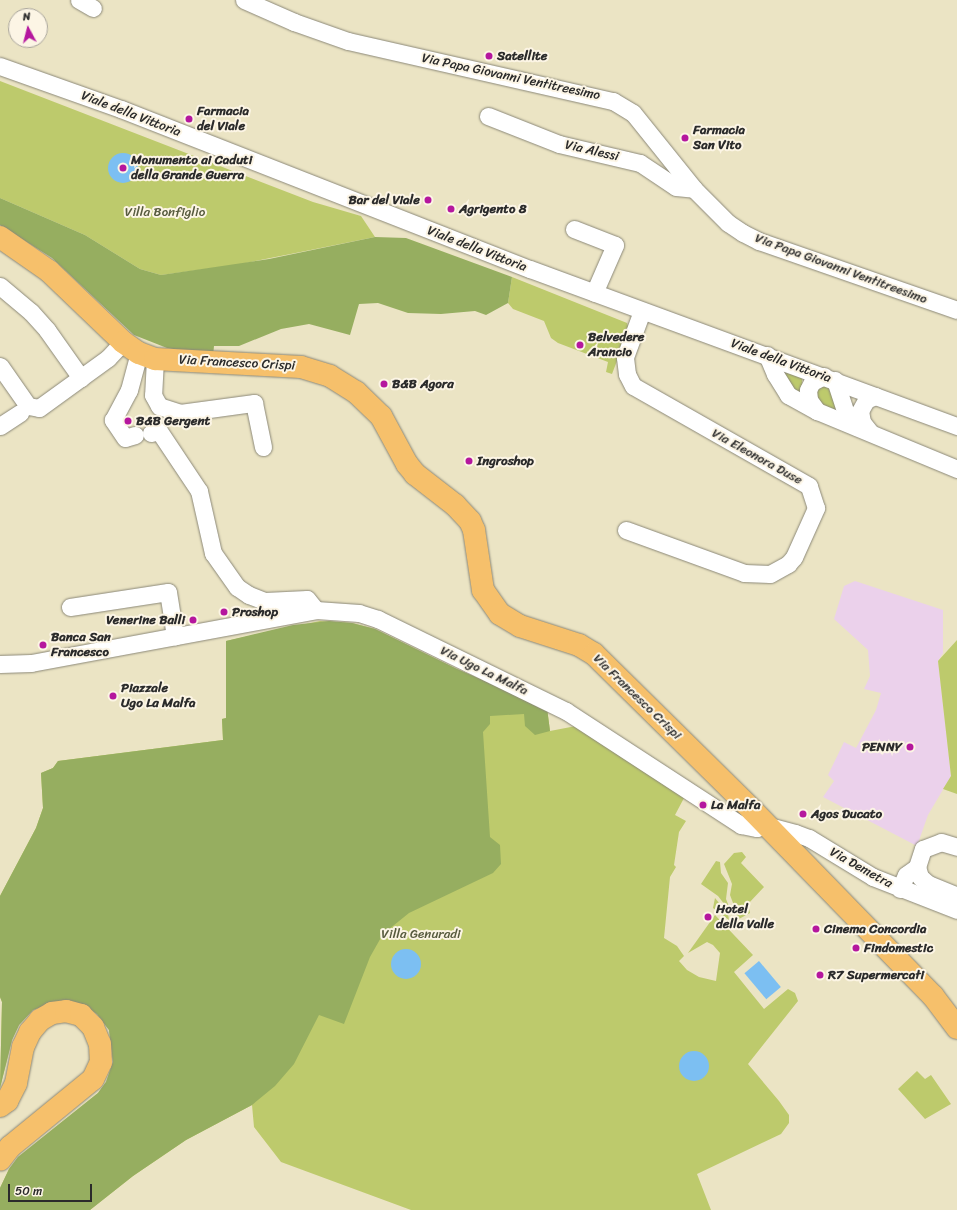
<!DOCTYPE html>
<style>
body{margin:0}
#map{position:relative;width:957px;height:1210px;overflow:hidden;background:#ebe4c4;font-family:Sriracha,sans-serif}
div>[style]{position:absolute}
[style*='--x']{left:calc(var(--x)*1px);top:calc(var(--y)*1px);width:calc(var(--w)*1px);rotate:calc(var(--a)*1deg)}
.built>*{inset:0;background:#ebd1eb}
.green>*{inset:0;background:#bdca6c}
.forest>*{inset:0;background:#96ae60}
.water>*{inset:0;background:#7cbff2;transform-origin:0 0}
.round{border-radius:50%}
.roads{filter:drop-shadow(0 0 1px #8b8878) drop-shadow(0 0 1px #8b8878)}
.minor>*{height:17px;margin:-8.5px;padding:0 8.5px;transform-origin:8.5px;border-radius:8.5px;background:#fff}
.major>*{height:22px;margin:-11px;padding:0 11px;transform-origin:11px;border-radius:11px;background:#f6c06b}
.dots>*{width:11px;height:11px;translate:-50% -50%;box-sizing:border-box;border:2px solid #fcf5e5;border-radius:50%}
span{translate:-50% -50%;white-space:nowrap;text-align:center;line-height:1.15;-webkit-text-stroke:4px #fcf5e5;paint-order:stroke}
.poi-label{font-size:13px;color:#2b2b2b;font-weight:700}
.left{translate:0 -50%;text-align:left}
.right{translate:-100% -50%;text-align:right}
.street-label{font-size:13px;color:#2b2b2b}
.park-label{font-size:13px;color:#575b3e}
.north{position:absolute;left:8px;top:8px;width:40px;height:40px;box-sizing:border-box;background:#fcf5e5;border:1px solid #a8a49b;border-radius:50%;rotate:353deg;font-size:11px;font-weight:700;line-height:16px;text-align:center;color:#2b2b2b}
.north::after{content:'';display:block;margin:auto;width:14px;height:18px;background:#b5179e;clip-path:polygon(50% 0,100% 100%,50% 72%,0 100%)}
.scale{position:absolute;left:8px;top:1184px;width:84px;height:18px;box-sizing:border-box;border:2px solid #2b2b2b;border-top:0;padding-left:5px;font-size:12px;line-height:14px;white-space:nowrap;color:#2b2b2b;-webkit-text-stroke:3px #fcf5e5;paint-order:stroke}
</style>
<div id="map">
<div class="built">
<i style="clip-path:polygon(855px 581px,943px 610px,943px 653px,938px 661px,951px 776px,928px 815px,917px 846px,823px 797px,834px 781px,828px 775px,844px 742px,856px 748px,876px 710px,881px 693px,864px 689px,870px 676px,868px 650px,834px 619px,844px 586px)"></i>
</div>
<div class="green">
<i style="clip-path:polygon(0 81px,313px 202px,361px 216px,375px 237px,236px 265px,161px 275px,140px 269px,85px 235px,0 198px)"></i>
<i style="clip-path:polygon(512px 277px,627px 323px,629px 329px,612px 374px,606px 372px,608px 362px,558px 343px,551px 338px,544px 321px,513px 309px,508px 303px)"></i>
<i style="clip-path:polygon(783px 369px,802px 378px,802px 400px,784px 375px)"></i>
<i style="clip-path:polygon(819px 384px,830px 387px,840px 412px,821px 408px,814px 391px)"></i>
<i style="clip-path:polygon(320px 621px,352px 623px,375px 629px,457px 669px,547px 708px,550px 731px,576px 726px,684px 798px,675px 815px,686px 821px,679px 832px,674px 865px,676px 867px,670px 877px,664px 938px,677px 946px,684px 956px,679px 961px,687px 970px,699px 977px,716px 981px,720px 953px,713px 945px,707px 942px,688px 953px,715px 915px,753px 955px,734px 972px,764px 1009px,788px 989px,795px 993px,798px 1001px,748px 1064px,779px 1101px,789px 1115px,789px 1123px,781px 1134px,697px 1174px,711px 1210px,411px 1210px,281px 1162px,254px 1127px,252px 1105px,186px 1140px,133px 1176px,90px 1210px,0 1210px,0 1188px,9px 1169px,18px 1157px,98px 1093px,106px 1082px,113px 1062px,109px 1030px,97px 1014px,88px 1008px,54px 1002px,33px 1010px,19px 1025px,12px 1040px,0 1088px,2px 1002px,0 997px,0 896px,36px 828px,43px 808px,41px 773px,53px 768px,58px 761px,223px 740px,222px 719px,226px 718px,226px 641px)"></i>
<i style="clip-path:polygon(957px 640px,957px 794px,943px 789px,951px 776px,938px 661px)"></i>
<i style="clip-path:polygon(742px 852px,746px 857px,741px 863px,764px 887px,748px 904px,750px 913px,737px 920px,736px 911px,730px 895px,732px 884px,724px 864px,734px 853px)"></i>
<i style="clip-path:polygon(716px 861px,720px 862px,721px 873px,728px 883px,726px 899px,732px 914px,718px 896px,701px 884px)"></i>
<i style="clip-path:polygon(715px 898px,728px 914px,729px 920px,713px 908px)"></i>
<i style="clip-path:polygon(917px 1071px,925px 1079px,931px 1075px,951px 1104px,925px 1119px,898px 1089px)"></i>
</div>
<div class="forest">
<i style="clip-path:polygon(0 198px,85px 235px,140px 269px,161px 275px,269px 259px,375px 237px,406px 238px,512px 277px,508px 303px,486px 315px,475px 311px,441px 314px,408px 313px,378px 303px,359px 304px,350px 335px,309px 324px,281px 329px,239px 346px,214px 346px,213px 356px,167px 348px,134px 335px,52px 258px,0 225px)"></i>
<i style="clip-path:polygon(329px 621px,352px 623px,375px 629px,457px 669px,547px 708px,550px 731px,535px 735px,525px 726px,524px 714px,490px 716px,490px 724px,483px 732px,490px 837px,500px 845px,501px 864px,493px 873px,409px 913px,383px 934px,370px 957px,344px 1024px,319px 1015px,294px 1064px,275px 1086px,252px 1105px,186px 1140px,133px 1176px,90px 1210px,0 1210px,0 1188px,9px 1169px,18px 1157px,98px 1093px,106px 1082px,113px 1062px,109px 1030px,97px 1014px,88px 1008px,54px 1002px,33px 1010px,19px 1025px,12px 1040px,0 1088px,2px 1002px,0 997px,0 896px,36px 828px,43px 808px,41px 773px,53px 768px,58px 761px,223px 740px,222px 719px,226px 718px,226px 641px,293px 625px)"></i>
</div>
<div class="water">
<i class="round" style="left:108px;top:153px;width:30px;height:30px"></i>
<i class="round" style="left:391px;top:949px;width:30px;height:30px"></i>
<i style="left:759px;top:961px;width:34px;height:19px;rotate:50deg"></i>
<i class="round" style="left:679px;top:1051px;width:30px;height:30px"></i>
</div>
<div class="roads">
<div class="minor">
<i style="--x:79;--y:0;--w:16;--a:30"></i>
<i style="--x:244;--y:0;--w:55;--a:23.7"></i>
<i style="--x:294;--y:22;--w:57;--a:19.4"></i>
<i style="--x:348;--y:41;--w:272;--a:12.8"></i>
<i style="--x:613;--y:101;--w:23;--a:31"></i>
<i style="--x:633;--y:113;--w:97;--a:51.2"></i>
<i style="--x:694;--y:189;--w:48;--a:45"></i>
<i style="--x:728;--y:223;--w:18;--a:34"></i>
<i style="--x:743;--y:233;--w:18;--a:27"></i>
<i style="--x:759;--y:241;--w:210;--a:19.2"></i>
<i style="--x:0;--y:66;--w:128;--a:19.6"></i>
<i style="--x:121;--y:109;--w:439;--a:21.4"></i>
<i style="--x:530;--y:269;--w:455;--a:20.2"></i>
<i style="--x:488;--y:116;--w:76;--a:21.5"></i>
<i style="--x:559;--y:144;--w:83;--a:13.2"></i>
<i style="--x:640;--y:163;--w:43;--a:33.7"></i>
<i style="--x:676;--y:187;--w:18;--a:6"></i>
<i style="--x:574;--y:229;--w:44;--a:21.3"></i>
<i style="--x:615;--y:245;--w:52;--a:113.6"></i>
<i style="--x:0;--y:286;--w:40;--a:40"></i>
<i style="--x:31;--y:312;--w:24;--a:48"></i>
<i style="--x:47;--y:330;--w:59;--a:54.7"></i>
<i style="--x:767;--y:355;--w:21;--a:67"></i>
<i style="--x:775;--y:374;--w:25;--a:58"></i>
<i style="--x:788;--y:395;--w:33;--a:29"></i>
<i style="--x:155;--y:359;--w:36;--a:93"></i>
<i style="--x:153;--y:395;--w:13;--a:61"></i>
<i style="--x:159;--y:406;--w:22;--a:18"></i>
<i style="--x:180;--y:413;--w:75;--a:-7.7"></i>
<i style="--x:254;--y:403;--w:45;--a:78.4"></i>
<i style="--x:0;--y:366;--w:49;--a:55"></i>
<i style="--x:28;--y:406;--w:11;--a:10"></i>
<i style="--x:39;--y:408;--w:85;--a:-35.9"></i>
<i style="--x:108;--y:358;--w:22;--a:-47"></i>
<i style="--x:824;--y:376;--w:13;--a:153"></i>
<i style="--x:812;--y:382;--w:9;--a:117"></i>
<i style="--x:808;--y:390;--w:10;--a:84"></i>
<i style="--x:809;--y:400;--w:14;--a:54"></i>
<i style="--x:817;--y:411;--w:152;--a:22.5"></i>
<i style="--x:835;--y:380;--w:36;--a:72"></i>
<i style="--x:846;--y:414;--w:17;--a:50"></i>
<i style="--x:0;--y:426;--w:24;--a:-33"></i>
<i style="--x:870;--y:432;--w:13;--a:-129"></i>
<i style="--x:862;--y:422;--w:11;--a:-100"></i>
<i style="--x:860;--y:411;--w:13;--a:-61"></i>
<i style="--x:866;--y:400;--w:10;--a:-24"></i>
<i style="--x:151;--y:433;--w:8;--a:-14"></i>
<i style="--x:159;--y:431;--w:72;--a:56.3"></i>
<i style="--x:199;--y:491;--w:64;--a:77.3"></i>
<i style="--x:213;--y:553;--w:42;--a:54.8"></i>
<i style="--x:237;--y:587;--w:14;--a:34"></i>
<i style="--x:249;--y:595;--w:17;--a:21"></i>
<i style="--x:265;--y:601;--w:42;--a:-2.7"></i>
<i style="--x:307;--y:599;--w:14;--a:51"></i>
<i style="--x:135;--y:435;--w:10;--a:163"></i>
<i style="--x:125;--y:438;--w:22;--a:-124"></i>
<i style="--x:113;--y:420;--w:34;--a:-62"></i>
<i style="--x:129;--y:390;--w:38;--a:-75"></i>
<i style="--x:626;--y:530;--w:126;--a:20"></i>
<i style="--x:744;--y:573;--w:26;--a:2"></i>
<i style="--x:770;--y:574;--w:21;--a:-29"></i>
<i style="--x:788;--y:564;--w:9;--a:-49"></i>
<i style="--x:794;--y:557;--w:54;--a:-65.8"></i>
<i style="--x:816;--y:508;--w:23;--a:-108"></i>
<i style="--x:809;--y:486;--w:202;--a:-150.4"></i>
<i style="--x:633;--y:386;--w:13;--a:-117"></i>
<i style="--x:627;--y:374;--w:17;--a:-97"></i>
<i style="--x:625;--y:357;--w:49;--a:-69.7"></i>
<i style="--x:70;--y:607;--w:99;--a:-8.7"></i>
<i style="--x:168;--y:592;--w:45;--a:81"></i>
<i style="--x:0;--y:664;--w:31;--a:-2"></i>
<i style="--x:31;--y:663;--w:290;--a:-10.5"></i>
<i style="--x:316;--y:610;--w:43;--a:4"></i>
<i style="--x:359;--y:613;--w:20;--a:18"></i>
<i style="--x:378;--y:619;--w:209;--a:26.1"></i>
<i style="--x:566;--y:711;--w:209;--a:33.1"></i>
<i style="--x:741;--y:825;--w:16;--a:11"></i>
<i style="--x:757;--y:828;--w:9;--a:-21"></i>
<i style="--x:765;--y:825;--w:31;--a:15"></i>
<i style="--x:795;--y:833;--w:15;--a:20"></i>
<i style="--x:809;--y:838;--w:75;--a:31.4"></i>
<i style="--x:873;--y:877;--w:90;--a:21.4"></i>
<i style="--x:917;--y:867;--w:10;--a:73"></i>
<i style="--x:920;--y:877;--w:11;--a:41"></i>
<i style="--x:928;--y:884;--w:31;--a:22"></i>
<i style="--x:900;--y:889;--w:15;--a:-67"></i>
<i style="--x:906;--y:875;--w:14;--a:-36"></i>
<i style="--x:917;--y:867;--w:19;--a:-72"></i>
<i style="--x:923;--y:849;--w:19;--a:-21"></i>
<i style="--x:941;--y:842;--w:17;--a:17"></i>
</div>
<div class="major">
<i style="--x:0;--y:237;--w:60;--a:34.8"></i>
<i style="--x:49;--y:271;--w:103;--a:43.8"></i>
<i style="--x:123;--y:342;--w:19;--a:35"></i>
<i style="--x:139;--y:353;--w:17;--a:21"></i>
<i style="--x:155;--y:359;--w:146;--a:3.1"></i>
<i style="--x:301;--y:367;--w:30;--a:17"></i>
<i style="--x:330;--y:376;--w:31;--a:32"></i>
<i style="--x:356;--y:392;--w:35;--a:44"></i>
<i style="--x:381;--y:416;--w:55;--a:61.6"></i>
<i style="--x:407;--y:464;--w:13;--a:51"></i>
<i style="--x:415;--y:474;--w:51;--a:37.8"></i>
<i style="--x:455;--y:505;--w:22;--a:47"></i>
<i style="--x:470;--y:521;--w:10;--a:66"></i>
<i style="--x:474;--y:530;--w:61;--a:81.5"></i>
<i style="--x:483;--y:590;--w:29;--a:55"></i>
<i style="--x:500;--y:614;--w:23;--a:31"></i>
<i style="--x:520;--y:626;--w:62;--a:17.9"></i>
<i style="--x:579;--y:645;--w:17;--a:31"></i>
<i style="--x:594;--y:654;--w:222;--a:44.6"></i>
<i style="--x:752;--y:810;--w:260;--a:45.8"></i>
<i style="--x:933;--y:996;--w:40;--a:53"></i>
<i style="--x:0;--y:1106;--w:9;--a:-36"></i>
<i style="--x:7;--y:1101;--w:20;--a:-63"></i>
<i style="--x:16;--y:1083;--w:37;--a:-79"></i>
<i style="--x:23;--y:1047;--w:17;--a:-65"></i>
<i style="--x:30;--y:1032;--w:16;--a:-50"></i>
<i style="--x:40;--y:1020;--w:14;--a:-30"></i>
<i style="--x:52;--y:1013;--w:14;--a:-8"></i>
<i style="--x:66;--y:1011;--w:16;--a:15"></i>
<i style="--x:81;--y:1015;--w:17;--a:45"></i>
<i style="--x:93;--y:1027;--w:18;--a:68"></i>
<i style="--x:100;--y:1044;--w:18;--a:87"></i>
<i style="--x:101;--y:1062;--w:19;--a:115"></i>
<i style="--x:93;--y:1079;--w:107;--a:140.7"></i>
<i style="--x:10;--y:1147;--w:16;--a:128"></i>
</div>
</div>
<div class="dots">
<i style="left:489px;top:56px;background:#b5179e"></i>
<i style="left:189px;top:119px;background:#b5179e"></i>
<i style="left:685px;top:138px;background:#b5179e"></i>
<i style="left:123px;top:168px;background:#b5179e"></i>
<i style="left:428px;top:200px;background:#b5179e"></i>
<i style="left:451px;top:209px;background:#b5179e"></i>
<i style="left:580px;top:345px;background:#b5179e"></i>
<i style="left:384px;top:384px;background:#b5179e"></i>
<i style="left:128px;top:421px;background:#b5179e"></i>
<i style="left:469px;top:461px;background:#b5179e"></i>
<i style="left:224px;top:612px;background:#b5179e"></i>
<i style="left:193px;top:620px;background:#b5179e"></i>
<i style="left:43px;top:645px;background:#b5179e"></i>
<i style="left:113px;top:696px;background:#b5179e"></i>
<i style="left:910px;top:747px;background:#b5179e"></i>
<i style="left:703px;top:805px;background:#b5179e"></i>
<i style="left:803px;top:814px;background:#b5179e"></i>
<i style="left:708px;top:917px;background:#b5179e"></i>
<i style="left:816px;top:929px;background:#b5179e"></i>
<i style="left:856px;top:948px;background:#b5179e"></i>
<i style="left:820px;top:975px;background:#b5179e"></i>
</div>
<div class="poi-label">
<span class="left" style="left:497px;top:56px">Satellite</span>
<span class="left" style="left:197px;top:119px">Farmacia<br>del Viale</span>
<span class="left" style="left:693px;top:138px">Farmacia<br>San Vito</span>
<span class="left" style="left:131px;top:168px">Monumento ai Caduti<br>della Grande Guerra</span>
<span class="right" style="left:420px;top:200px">Bar del Viale</span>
<span class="left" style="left:459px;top:209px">Agrigento 8</span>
<span class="left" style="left:588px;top:345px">Belvedere<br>Arancio</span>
<span class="left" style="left:392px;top:384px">B&amp;B Agora</span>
<span class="left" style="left:136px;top:421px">B&amp;B Gergent</span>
<span class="left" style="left:477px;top:461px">Ingroshop</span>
<span class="left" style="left:232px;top:612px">Proshop</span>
<span class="right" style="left:185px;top:620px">Venerine Balli</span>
<span class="left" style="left:51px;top:645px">Banca San<br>Francesco</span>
<span class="left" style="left:121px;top:696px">Piazzale<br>Ugo La Malfa</span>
<span class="right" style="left:902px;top:747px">PENNY</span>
<span class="left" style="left:711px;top:805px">La Malfa</span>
<span class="left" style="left:811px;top:814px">Agos Ducato</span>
<span class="left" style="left:716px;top:917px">Hotel<br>della Valle</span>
<span class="left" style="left:824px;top:929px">Cinema Concordia</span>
<span class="left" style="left:864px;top:948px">Findomestic</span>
<span class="left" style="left:828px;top:975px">R7 Supermercati</span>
</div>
<div class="street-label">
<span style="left:511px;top:77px;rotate:12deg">Via Papa Giovanni Ventitreesimo</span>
<span style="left:131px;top:114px;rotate:21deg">Viale della Vittoria</span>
<span style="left:592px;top:151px;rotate:13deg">Via Alessi</span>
<span style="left:477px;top:249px;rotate:21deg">Viale della Vittoria</span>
<span style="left:841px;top:269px;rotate:20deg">Via Papa Giovanni Ventitreesimo</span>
<span style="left:781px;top:361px;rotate:20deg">Viale della Vittoria</span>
<span style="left:237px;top:363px;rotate:3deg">Via Francesco Crispi</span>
<span style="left:757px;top:457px;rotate:29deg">Via Eleonora Duse</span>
<span style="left:484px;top:671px;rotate:26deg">Via Ugo La Malfa</span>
<span style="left:637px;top:697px;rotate:44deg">Via Francesco Crispi</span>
<span style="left:861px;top:868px;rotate:29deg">Via Demetra</span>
</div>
<div class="park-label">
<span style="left:165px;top:212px">Villa Bonfiglio</span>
<span style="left:421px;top:934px">Villa Genuradi</span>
</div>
<div class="north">N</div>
<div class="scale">50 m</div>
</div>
